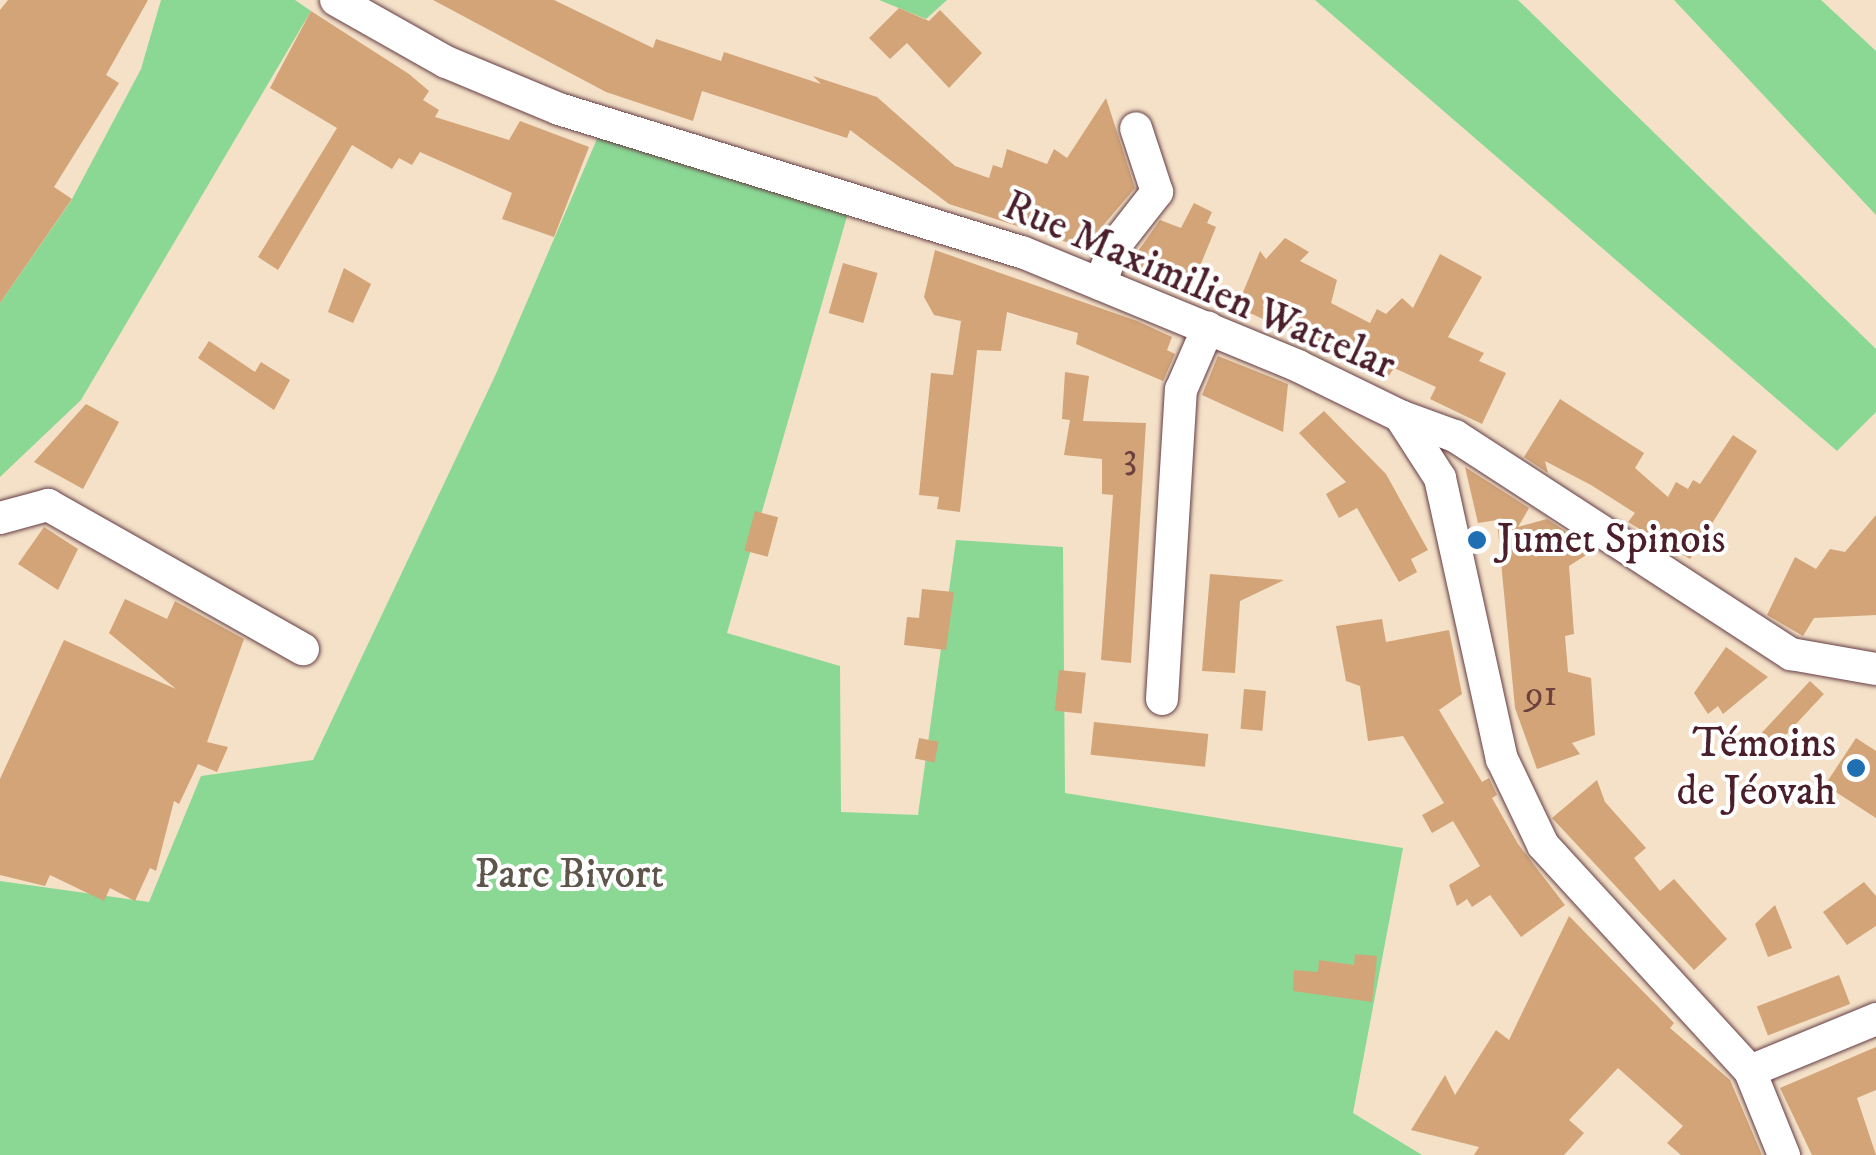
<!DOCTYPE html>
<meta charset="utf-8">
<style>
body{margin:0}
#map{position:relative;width:1876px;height:1155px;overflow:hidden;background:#f4e1c8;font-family:"IM FELL DW Pica",serif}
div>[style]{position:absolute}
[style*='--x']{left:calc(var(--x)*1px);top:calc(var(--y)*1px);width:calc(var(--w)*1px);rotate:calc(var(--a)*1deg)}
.green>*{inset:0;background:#8bd895}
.building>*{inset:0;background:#d2a478;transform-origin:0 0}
.roads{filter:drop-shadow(0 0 2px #643c43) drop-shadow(0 0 2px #643c43)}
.minor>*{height:32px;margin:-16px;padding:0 16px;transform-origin:16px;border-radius:16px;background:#fff}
.dots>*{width:28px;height:28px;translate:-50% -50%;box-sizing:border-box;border:5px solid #fff;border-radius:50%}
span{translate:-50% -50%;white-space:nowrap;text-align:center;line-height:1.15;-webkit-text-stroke:8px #fff;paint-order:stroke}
.number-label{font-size:38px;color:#6c403e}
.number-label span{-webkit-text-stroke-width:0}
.street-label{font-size:42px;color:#4a1f2b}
.poi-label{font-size:42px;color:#4a1f2b}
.left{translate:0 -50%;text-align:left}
.right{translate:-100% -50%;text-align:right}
.park-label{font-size:42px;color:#5e564b}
</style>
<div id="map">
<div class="green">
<i style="clip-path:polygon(161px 0,295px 0,311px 11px,81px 400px,0 477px,0 303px,71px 201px,141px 69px)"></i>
<i style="clip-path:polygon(879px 0,947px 0,926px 19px)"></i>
<i style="clip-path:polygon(1315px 0,1518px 0,1876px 349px,1876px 412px,1837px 451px)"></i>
<i style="clip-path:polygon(1674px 0,1821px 0,1876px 51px,1876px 215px)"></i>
<i style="clip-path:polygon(600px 132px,852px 199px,727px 633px,840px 666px,841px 812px,918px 815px,956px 540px,1063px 547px,1065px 793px,1403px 848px,1353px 1113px,1422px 1155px,0 1155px,0 881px,149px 902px,201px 776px,313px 760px,495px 376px)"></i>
</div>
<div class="building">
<i style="clip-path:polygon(8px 0,148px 0,106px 75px,119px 83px,54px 187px,72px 199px,0 303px,0 10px)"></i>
<i style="clip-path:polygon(433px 0,554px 0,653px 48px,656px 39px,721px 61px,724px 52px,821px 84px,813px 76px,877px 97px,955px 166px,989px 178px,993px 165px,1002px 168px,1007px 149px,1047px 164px,1054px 149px,1067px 158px,1106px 98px,1135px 188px,1100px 229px,1091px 250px,949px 204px,850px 130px,847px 138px,702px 91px,693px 121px,606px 92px)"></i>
<i style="clip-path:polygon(899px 8px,929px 21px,940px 10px,982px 53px,949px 88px,907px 43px,890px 59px,869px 38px)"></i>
<i style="clip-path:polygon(311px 11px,409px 74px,429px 91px,423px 100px,439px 110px,435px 117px,509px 140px,520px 121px,589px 147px,554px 237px,502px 219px,512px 193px,420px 152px,412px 165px,399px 158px,392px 169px,352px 145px,278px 270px,258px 257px,337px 128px,270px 88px)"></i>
<i style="clip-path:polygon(1194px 203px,1212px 212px,1207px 223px,1216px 227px,1191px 288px,1129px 264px,1160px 220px,1181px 228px)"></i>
<i style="clip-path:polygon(1285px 238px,1309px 252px,1300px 261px,1337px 280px,1331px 303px,1370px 323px,1377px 309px,1386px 314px,1402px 298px,1413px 308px,1440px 254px,1482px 277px,1448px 337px,1484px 353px,1479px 361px,1506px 373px,1482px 424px,1430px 399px,1436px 387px,1394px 368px,1388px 377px,1237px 307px,1260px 251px,1266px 259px)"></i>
<i style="clip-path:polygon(935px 250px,1137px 321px,1172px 337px,1167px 350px,1175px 354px,1163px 381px,1076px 344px,1078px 333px,1007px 312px,1001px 351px,977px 350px,960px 512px,937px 509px,939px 497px,919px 495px,931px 373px,953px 375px,961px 321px,934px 315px,924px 297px)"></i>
<i style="left:843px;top:263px;width:36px;height:52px;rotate:16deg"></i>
<i style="clip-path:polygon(344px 268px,371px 284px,353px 323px,328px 312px)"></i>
<i style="clip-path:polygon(209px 341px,255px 372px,261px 362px,290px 380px,274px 410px,198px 358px)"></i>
<i style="clip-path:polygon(1218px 356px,1288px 384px,1283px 432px,1202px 395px)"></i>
<i style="clip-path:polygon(1065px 372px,1089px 376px,1083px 421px,1146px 423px,1131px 663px,1101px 660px,1113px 495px,1102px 494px,1102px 459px,1064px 455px,1070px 420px,1062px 419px)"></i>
<i style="clip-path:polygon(1560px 399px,1644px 453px,1635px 468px,1668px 497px,1676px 482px,1688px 489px,1693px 480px,1700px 484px,1733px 435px,1757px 451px,1690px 559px,1628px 522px,1635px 513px,1591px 485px,1545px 461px,1548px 473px,1524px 457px)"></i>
<i style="clip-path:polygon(86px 404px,119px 422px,83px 489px,34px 462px)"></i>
<i style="clip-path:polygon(1324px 411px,1386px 474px,1428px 550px,1411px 559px,1417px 572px,1399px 582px,1357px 508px,1339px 518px,1326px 494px,1346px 482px,1299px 433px)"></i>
<i style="clip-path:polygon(1465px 467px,1529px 508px,1518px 527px,1547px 519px,1594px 550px,1569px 566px,1574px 634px,1565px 636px,1568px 672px,1591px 678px,1595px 735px,1572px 743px,1580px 754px,1537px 769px,1515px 708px,1497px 520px,1478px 523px)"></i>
<i style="left:755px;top:511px;width:24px;height:41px;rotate:15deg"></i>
<i style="clip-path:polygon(1876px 515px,1876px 615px,1814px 618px,1803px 636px,1767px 615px,1795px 557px,1816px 569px,1830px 549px,1845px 552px)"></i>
<i style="clip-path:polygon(44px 527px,78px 549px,58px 590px,18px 564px)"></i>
<i style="clip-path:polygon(1210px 574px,1284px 580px,1240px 601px,1235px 673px,1202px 671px)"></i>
<i style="clip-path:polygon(922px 589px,954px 592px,946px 650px,904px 645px,907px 617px,919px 618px)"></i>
<i style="clip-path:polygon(125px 599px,167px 619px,175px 601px,244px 639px,207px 742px,228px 747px,217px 772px,198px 764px,179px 804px,174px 801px,156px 871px,150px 868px,135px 901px,110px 888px,104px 901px,50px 875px,45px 886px,0 875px,0 779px,64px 640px,176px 689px,109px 633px)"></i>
<i style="clip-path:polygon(1382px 619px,1386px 642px,1449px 630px,1462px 694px,1439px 710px,1482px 782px,1489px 778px,1497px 795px,1492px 798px,1518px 844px,1565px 905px,1521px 937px,1490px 895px,1472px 907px,1467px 899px,1457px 906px,1449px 885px,1480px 866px,1453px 821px,1432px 833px,1422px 815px,1444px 803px,1403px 736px,1368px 741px,1360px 686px,1346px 681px,1336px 626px)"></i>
<i style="clip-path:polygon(1726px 647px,1768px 677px,1723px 714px,1718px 706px,1708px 714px,1694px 693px)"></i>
<i style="left:1059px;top:670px;width:27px;height:41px;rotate:6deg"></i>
<i style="left:1810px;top:681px;width:19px;height:78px;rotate:43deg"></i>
<i style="left:1244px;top:689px;width:22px;height:40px;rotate:5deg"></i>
<i style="left:1094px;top:722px;width:115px;height:33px;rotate:6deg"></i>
<i style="left:919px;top:738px;width:20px;height:21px;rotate:11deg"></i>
<i style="clip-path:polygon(1856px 738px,1876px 751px,1876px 818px,1825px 785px)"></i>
<i style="clip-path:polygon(1597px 780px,1605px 802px,1646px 848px,1634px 858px,1660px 891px,1674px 879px,1727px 939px,1694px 970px,1552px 818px)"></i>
<i style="clip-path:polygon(1864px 882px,1876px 896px,1876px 926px,1847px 945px,1823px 912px)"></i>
<i style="clip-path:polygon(1775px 905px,1792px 948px,1768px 957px,1755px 924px)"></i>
<i style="clip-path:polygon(1569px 916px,1674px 1023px,1670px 1028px,1730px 1080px,1762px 1155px,1681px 1155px,1667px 1143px,1683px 1126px,1618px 1068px,1569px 1120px,1584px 1133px,1564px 1155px,1474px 1155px,1479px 1147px,1411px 1130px,1445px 1075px,1455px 1095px,1496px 1030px,1509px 1040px)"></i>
<i style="clip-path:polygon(1355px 954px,1377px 956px,1372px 1002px,1293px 991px,1294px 970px,1318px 972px,1319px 960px,1354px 965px)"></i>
<i style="left:1839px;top:975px;width:31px;height:88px;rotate:69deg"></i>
<i style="clip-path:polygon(1876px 1047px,1876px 1090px,1857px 1098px,1876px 1155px,1812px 1155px,1780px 1088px)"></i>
</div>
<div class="roads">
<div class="minor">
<i style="--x:336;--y:0;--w:126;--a:29.4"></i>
<i style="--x:446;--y:62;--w:122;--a:22.6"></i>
<i style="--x:559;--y:109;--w:485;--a:17.2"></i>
<i style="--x:1022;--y:252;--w:299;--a:22.4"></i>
<i style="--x:1298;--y:366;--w:114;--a:26.1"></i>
<i style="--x:1400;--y:416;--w:74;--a:57.2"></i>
<i style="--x:1440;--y:478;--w:288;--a:77.6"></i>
<i style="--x:1502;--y:759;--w:95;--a:64.5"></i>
<i style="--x:1543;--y:845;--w:306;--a:47.5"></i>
<i style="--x:1750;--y:1071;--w:91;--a:68"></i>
<i style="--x:1100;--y:284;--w:40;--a:-69"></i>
<i style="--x:1114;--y:247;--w:70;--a:-52"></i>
<i style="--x:1157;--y:192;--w:67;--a:-108.2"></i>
<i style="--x:1400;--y:416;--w:59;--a:20"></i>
<i style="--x:1455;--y:436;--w:401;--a:33"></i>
<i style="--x:1791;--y:654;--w:86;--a:10"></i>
<i style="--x:0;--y:518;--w:50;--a:-15.2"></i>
<i style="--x:48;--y:505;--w:293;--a:29.5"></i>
<i style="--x:1162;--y:699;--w:310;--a:-86.5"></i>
<i style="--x:1181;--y:390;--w:68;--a:-66.5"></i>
<i style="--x:1750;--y:1071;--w:136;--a:-22.4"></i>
</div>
</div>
<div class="dots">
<i style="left:1477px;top:540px;background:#1f6fb2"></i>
<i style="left:1856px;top:768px;background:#1f6fb2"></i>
</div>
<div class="number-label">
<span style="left:1130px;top:458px">3</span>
<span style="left:1541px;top:695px">91</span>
</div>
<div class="street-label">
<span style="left:1199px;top:286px;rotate:23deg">Rue Maximilien Wattelar</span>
</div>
<div class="poi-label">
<span class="left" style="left:1497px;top:540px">Jumet Spinois</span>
<span class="right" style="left:1836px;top:768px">Témoins<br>de Jéovah</span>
</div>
<div class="park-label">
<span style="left:569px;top:875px">Parc Bivort</span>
</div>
</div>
